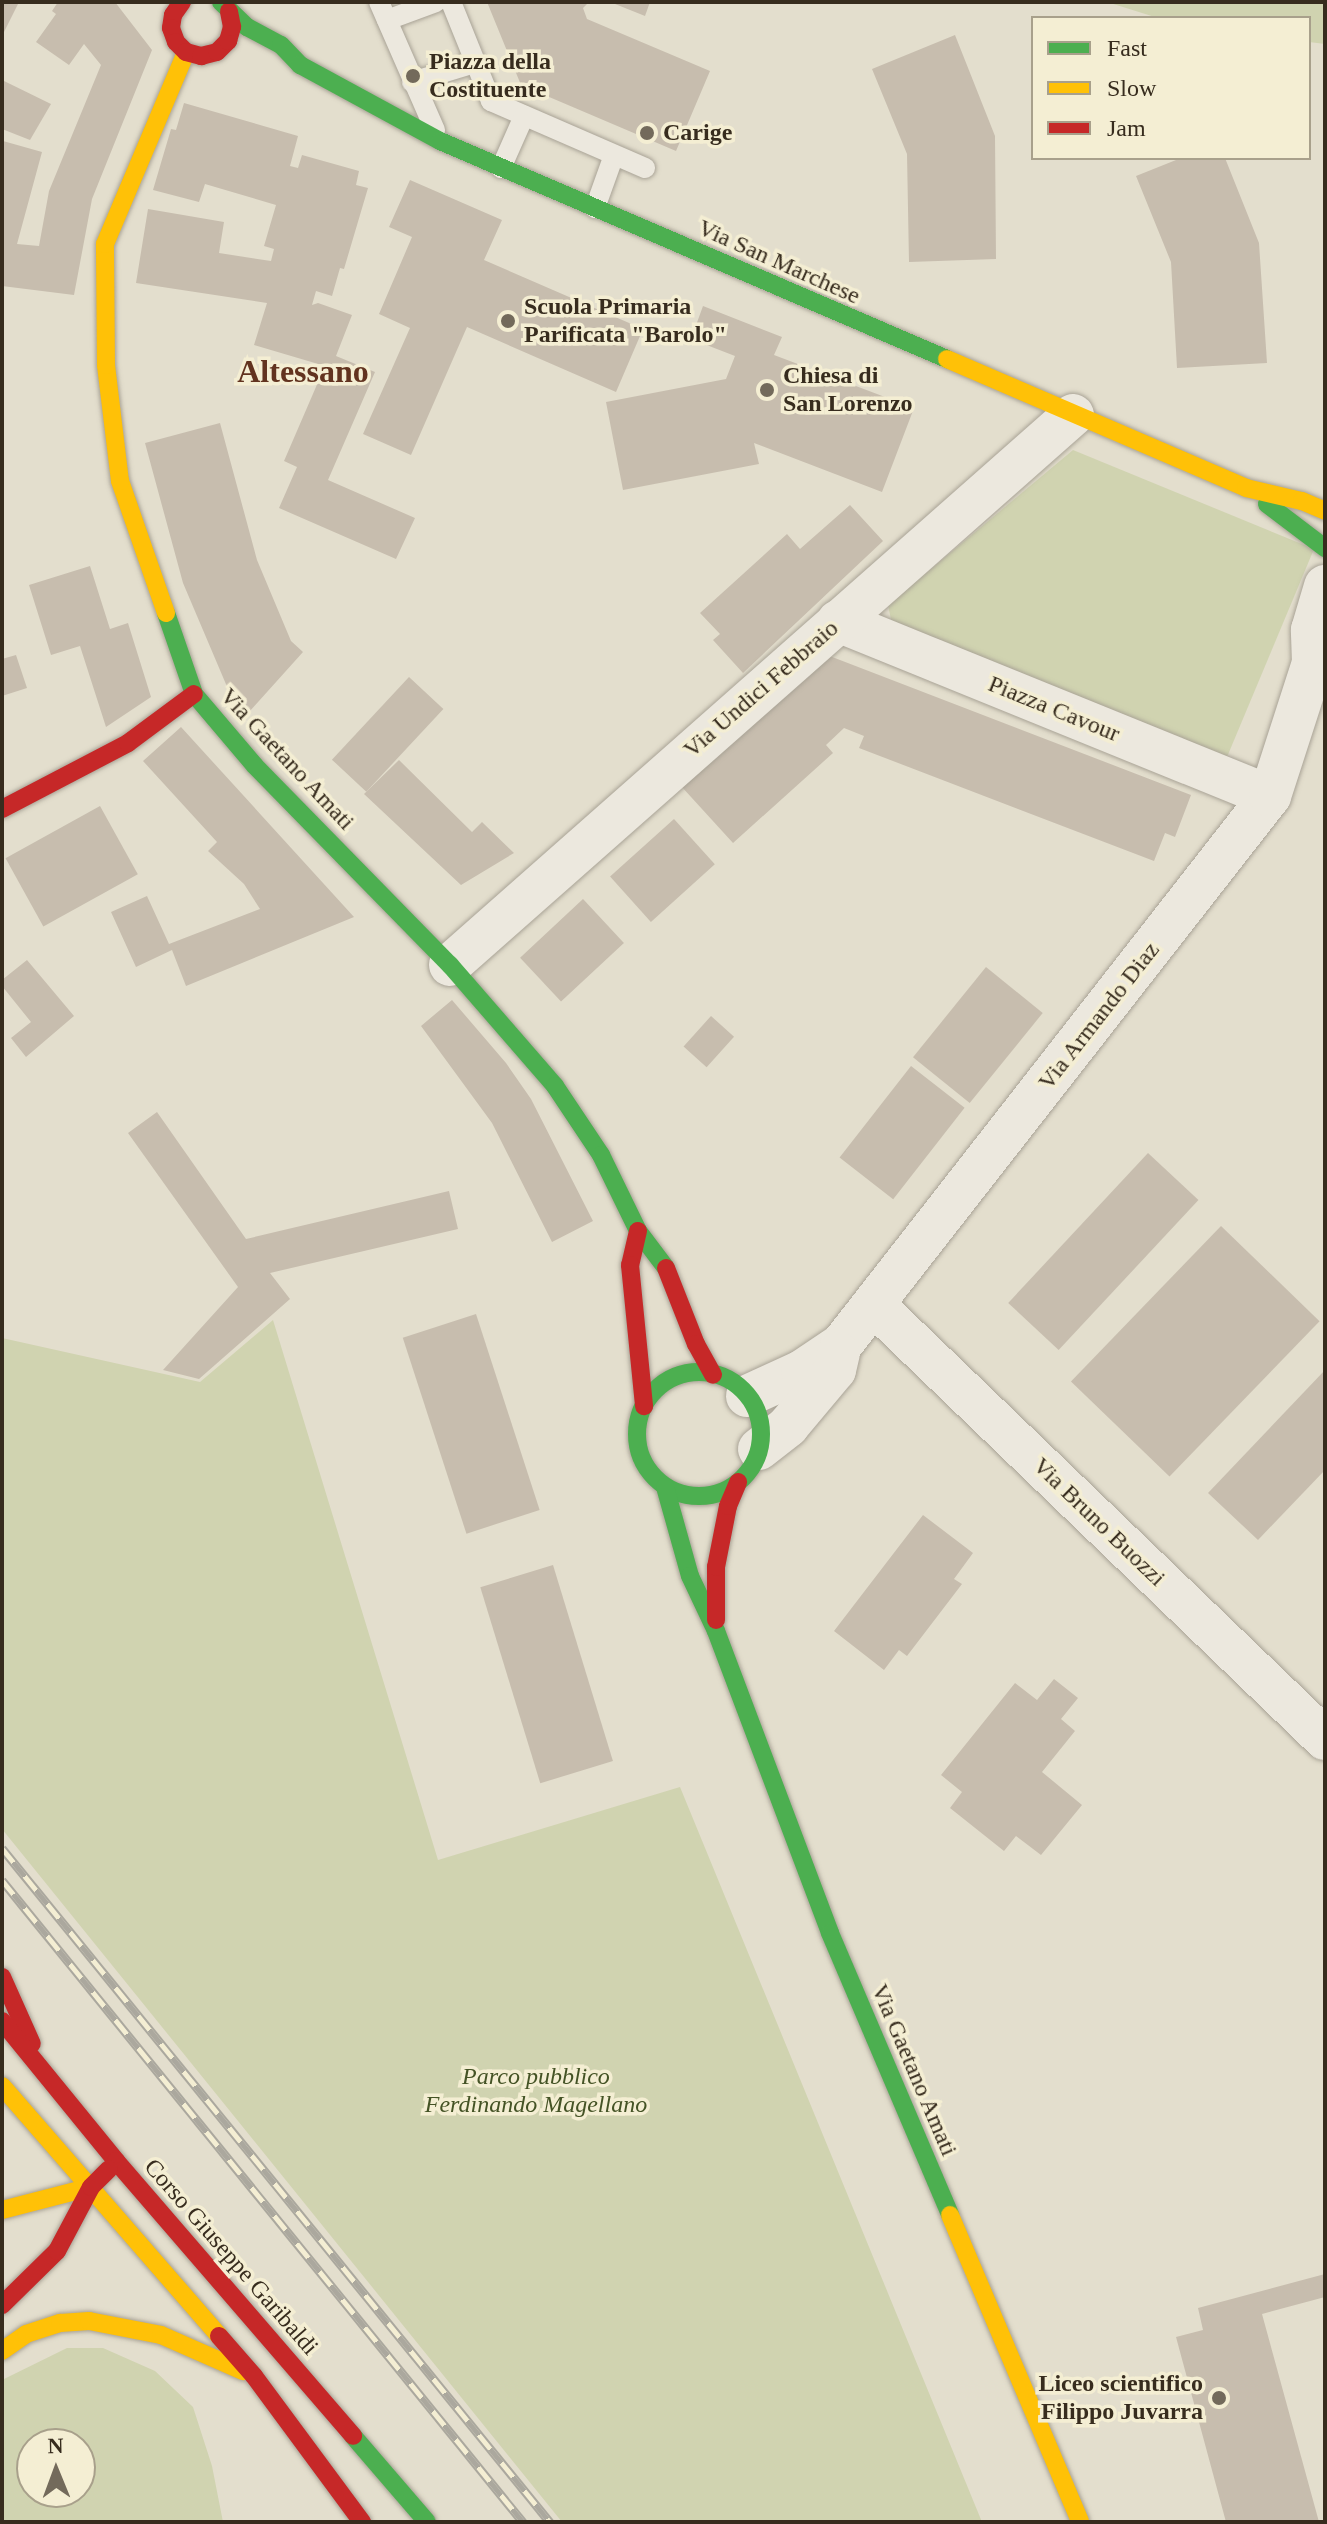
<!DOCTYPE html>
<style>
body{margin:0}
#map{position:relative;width:1327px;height:2524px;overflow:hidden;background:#e3decd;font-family:"Times New Roman",serif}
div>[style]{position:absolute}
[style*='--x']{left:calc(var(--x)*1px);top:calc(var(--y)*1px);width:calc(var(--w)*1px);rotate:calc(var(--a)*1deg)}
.green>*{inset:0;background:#d0d3b0}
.building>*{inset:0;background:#c7bdae;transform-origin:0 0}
.roads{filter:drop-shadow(0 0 2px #a9a396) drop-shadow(0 0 2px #a9a396)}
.lane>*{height:20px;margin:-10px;padding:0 10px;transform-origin:10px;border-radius:10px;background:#ece8de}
.street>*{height:42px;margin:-21px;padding:0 21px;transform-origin:21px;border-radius:21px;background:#ece8de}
.fast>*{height:18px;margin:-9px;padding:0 9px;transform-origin:9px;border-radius:9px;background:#4caf50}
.fast>.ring{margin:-9px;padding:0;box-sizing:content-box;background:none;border:18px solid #4caf50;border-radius:50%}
.slow>*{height:18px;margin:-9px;padding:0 9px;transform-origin:9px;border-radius:9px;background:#ffc107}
.jam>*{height:18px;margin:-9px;padding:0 9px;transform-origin:9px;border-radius:9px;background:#c62828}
.rail>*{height:9px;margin-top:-4.5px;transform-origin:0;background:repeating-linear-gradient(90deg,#f4eed3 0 18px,#aba89e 0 36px);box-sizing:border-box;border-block:2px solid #aba89e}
.dots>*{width:22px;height:22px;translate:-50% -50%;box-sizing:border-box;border:4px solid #f4eed3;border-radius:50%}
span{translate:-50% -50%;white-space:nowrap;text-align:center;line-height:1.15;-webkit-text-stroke:7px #f4eed3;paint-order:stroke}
.poi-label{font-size:24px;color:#372c1e;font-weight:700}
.left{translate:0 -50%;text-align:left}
.right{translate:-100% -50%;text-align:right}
.street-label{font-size:24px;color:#372c1e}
.park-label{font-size:24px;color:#445325;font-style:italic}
.district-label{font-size:32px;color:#62331f;font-weight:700}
.frame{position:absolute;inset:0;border:4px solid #372c1e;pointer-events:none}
.legend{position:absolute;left:1031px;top:16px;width:280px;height:144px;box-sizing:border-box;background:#f4eed3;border:2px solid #a8a08b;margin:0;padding:10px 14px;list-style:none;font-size:24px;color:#372c1e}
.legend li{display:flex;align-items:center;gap:16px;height:40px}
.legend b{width:40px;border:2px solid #a8a08b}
.north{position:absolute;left:16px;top:2428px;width:80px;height:80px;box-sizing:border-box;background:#f4eed3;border:2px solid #a8a08b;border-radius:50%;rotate:359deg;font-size:22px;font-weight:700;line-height:32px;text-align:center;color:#372c1e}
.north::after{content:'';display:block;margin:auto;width:28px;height:36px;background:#736a5b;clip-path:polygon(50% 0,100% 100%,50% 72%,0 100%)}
</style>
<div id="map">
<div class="green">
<i style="clip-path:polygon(1107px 2px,1325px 2px,1325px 44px,1309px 42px,1309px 18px,1158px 18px)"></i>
<i style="clip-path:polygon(1073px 450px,1314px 549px,1227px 757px,895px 639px,888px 605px)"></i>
<i style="clip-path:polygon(273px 1320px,438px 1860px,680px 1787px,982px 2522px,562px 2522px,2px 1829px,2px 1338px,200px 1382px)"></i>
<i style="clip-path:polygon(evenodd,67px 2348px,103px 2348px,155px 2371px,193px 2407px,212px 2466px,223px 2522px,2px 2522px,2px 2380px,67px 2348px,80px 2444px,80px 2492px,32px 2492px,32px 2444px,80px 2444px)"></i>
</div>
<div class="building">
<i style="clip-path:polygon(2px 2px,19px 2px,2px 36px)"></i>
<i style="clip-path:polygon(58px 2px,115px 2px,152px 50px,92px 199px,74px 295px,2px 286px,3px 141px,42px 152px,17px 244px,39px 246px,49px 191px,101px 65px,84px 44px,69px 65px,36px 42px,56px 14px,52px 11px)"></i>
<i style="clip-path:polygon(487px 2px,589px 2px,583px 8px,587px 19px,710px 71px,676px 151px,521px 85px)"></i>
<i style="clip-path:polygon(610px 2px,650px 2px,645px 16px)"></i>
<i style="clip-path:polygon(955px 35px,995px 136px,996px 259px,909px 262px,907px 154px,872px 69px)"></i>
<i style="clip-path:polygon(2px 80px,51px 104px,30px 140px,2px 129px)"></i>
<i style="clip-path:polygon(184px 103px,298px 136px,290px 166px,298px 168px,302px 155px,359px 171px,356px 185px,368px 188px,344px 269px,340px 268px,332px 296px,316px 291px,312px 305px,318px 303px,352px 315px,336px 356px,375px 372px,328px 480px,415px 518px,396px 559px,279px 508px,297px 467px,284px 461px,325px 366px,254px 345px,267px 303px,136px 283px,148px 209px,224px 222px,219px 253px,271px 261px,274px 249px,264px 246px,276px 205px,205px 184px,199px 202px,153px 190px,171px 129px,176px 130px)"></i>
<i style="clip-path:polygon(1181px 158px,1225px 158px,1259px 243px,1267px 363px,1177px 368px,1171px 262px,1136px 176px)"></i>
<i style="clip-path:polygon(410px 180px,502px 220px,484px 260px,643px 329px,616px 392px,467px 327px,411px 455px,363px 434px,410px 328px,379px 314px,412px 237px,389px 227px)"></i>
<i style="clip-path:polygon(703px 306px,782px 337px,774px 355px,914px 408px,882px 492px,754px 443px,759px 464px,623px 490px,606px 402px,726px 379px,735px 356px,691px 339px)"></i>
<i style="clip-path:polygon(220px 423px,257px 560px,291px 641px,303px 652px,249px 712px,231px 696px,183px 583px,145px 443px)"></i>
<i style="clip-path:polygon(850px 505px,883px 541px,743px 673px,713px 640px,720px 634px,700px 613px,787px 534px,800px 549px)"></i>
<i style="clip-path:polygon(90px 566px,110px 629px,128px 623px,151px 697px,106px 727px,80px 646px,51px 655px,29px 585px)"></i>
<i style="clip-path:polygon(16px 655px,27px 688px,2px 696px,2px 659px)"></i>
<i style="clip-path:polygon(827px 655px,1191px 795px,1175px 837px,1165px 833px,1154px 861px,859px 748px,864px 736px,844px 728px,826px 745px,833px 753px,733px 843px,681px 786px)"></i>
<i style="left:409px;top:677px;width:47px;height:113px;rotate:43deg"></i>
<i style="clip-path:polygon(181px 727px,354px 917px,186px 986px,172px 950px,136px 967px,111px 912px,147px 896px,169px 944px,260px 909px,244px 884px,208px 851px,217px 842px,143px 761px)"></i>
<i style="clip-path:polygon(399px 760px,472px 832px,482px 822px,514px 853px,461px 885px,364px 794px)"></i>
<i style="left:100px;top:806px;width:78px;height:108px;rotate:61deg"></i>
<i style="left:674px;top:819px;width:61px;height:86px;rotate:48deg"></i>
<i style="left:583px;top:899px;width:60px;height:86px;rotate:47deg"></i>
<i style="clip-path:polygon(27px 960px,74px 1016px,26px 1057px,11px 1038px,31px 1022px,2px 986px,2px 980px)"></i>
<i style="left:986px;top:967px;width:73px;height:116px;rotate:39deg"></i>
<i style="clip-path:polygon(452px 1000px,506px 1063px,531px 1099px,593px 1221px,552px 1242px,492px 1123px,421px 1026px)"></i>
<i style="left:711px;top:1016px;width:31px;height:41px;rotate:42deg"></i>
<i style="left:911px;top:1066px;width:68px;height:116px;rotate:38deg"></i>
<i style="clip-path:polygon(157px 1112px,246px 1239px,449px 1191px,458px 1229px,270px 1273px,290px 1299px,199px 1379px,163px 1370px,238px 1287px,128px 1133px)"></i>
<i style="left:1148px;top:1153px;width:69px;height:205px;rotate:43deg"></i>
<i style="left:1221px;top:1226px;width:137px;height:216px;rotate:44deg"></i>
<i style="left:476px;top:1314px;width:206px;height:77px;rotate:72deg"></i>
<i style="clip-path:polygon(1325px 1370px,1325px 1470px,1258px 1540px,1208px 1493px)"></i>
<i style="clip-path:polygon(923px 1515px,973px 1553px,954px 1579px,962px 1584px,907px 1656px,899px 1650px,884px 1670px,834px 1631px)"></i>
<i style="left:553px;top:1565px;width:205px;height:76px;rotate:73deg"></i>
<i style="clip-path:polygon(1054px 1679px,1078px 1698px,1061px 1719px,1075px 1731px,1042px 1772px,1082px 1805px,1041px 1855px,1016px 1836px,1004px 1851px,950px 1808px,962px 1792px,941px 1775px,1015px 1683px,1037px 1700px)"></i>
<i style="clip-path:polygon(1325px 2274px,1325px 2297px,1262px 2314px,1319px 2522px,1226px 2522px,1176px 2337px,1203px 2330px,1198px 2308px)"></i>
</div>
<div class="roads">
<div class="lane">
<i style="--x:379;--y:2;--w:140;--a:66.4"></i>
<i style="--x:451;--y:2;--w:107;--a:68"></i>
<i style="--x:491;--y:101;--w:168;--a:23.5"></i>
<i style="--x:387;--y:20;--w:52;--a:-20.2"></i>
<i style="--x:412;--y:82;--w:66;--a:-16.8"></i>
<i style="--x:501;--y:168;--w:57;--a:-66.1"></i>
<i style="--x:595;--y:208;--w:56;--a:-70.3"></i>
</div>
<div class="street">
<i style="--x:838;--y:621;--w:466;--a:22.1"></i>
<i style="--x:450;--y:965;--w:831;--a:-41.44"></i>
<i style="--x:874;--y:1305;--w:626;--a:43.9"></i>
<i style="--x:747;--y:1396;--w:60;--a:-24.4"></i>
<i style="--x:802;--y:1371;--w:48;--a:-34"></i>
<i style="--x:842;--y:1344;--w:695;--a:-52.01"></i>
<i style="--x:1270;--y:796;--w:140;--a:-72.1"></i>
<i style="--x:1313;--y:663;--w:33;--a:-92"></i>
<i style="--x:1312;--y:630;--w:46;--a:-73.5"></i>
<i style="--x:759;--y:1449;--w:37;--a:-38"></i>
<i style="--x:788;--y:1426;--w:73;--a:-50"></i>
<i style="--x:835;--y:1370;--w:17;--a:-77"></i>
</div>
<div class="fast">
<i style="--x:221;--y:2;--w:36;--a:44"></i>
<i style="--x:247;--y:27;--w:38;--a:28"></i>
<i style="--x:281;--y:45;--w:28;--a:46"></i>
<i style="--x:300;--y:65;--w:159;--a:28.5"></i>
<i style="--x:440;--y:141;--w:552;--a:23.27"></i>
<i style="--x:1267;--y:504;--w:73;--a:37.2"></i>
<i style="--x:166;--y:613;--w:86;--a:70.9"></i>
<i style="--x:194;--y:694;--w:94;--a:49.7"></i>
<i style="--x:255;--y:766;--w:279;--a:45.6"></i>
<i style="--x:450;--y:965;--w:160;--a:49"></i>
<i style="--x:555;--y:1086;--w:83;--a:56.3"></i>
<i style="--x:601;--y:1155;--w:85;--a:64"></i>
<i style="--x:638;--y:1231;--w:46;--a:52.9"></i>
<i class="ring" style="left:637px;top:1372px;width:106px;height:106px"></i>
<i style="--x:665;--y:1487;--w:92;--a:74.3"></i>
<i style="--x:690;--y:1576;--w:61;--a:64.7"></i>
<i style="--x:716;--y:1631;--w:323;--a:69.3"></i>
<i style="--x:830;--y:1933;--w:306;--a:66.9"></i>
<i style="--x:353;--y:2436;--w:113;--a:49.3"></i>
</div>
<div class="slow">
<i style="--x:947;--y:359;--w:326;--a:23.3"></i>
<i style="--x:1246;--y:488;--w:57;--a:13.1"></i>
<i style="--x:1302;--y:501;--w:25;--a:23"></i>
<i style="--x:166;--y:613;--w:140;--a:-109.2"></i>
<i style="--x:120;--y:481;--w:117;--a:-96.9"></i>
<i style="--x:106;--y:365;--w:121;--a:-90.5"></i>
<i style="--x:105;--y:244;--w:208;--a:-67.1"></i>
<i style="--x:2;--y:2086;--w:331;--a:49"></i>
<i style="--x:2;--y:2210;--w:92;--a:-14.5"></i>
<i style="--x:950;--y:2215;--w:333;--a:67"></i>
<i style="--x:2;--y:2351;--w:29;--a:-35"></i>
<i style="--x:26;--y:2334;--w:36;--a:-18"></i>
<i style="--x:60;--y:2323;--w:29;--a:-4"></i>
<i style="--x:89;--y:2321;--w:73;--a:11"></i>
<i style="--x:161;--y:2335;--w:90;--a:23.7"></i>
</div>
<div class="jam">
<i style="--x:182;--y:2;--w:16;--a:125"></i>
<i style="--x:173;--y:15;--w:13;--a:99"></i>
<i style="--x:171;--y:28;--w:15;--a:70"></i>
<i style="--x:176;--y:42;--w:14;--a:45"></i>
<i style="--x:186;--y:52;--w:16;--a:15"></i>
<i style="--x:201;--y:56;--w:16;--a:-14"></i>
<i style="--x:217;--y:52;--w:16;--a:-45"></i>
<i style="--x:228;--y:41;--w:15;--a:-74"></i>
<i style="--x:232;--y:27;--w:16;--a:-101"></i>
<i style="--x:2;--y:809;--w:142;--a:-27.6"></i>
<i style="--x:128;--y:743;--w:82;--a:-36.6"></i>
<i style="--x:638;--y:1231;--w:35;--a:103"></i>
<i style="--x:630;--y:1265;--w:142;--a:84.3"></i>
<i style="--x:666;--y:1268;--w:82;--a:68.5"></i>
<i style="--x:696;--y:1344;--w:35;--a:61"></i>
<i style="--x:716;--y:1620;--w:53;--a:-90"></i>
<i style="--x:716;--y:1567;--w:62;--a:-78.9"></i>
<i style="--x:728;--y:1506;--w:26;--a:-67"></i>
<i style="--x:2;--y:1977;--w:73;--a:65.9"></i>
<i style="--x:2;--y:2021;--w:181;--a:50.8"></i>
<i style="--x:116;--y:2161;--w:363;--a:49.2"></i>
<i style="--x:2;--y:2305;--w:77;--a:-44.5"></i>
<i style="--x:57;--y:2251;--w:72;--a:-62"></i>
<i style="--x:91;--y:2187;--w:25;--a:-45"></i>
<i style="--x:219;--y:2336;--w:53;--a:48.8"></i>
<i style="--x:254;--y:2376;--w:182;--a:53.5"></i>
</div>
</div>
<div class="rail">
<i style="--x:2;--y:1848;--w:869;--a:50.89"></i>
<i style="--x:2;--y:1880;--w:827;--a:50.94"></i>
</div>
<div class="dots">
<i style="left:413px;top:76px;background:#736a5b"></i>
<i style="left:647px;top:133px;background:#736a5b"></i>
<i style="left:508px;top:321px;background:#736a5b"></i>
<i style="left:767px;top:390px;background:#736a5b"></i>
<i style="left:1219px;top:2398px;background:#736a5b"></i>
</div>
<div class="poi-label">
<span class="left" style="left:429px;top:76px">Piazza della<br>Costituente</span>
<span class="left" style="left:663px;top:133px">Carige</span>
<span class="left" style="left:524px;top:321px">Scuola Primaria<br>Parificata "Barolo"</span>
<span class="left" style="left:783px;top:390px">Chiesa di<br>San Lorenzo</span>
<span class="right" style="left:1203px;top:2398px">Liceo scientifico<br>Filippo Juvarra</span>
</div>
<div class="street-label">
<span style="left:779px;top:262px;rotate:24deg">Via San Marchese</span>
<span style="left:761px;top:689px;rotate:-41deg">Via Undici Febbraio</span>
<span style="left:1054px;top:709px;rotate:22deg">Piazza Cavour</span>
<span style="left:287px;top:759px;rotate:47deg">Via Gaetano Amati</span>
<span style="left:1099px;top:1016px;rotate:-52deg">Via Armando Diaz</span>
<span style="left:1099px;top:1522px;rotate:44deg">Via Bruno Buozzi</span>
<span style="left:914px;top:2070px;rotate:67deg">Via Gaetano Amati</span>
<span style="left:231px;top:2257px;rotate:49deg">Corso Giuseppe Garibaldi</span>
</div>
<div class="park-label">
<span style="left:536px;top:2091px">Parco pubblico<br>Ferdinando Magellano</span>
</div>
<div class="district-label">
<span style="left:303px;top:371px">Altessano</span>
</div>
<div class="frame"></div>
<ul class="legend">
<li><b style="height:10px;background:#4caf50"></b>Fast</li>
<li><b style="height:10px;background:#ffc107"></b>Slow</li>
<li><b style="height:10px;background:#c62828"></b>Jam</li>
</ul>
<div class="north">N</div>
</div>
